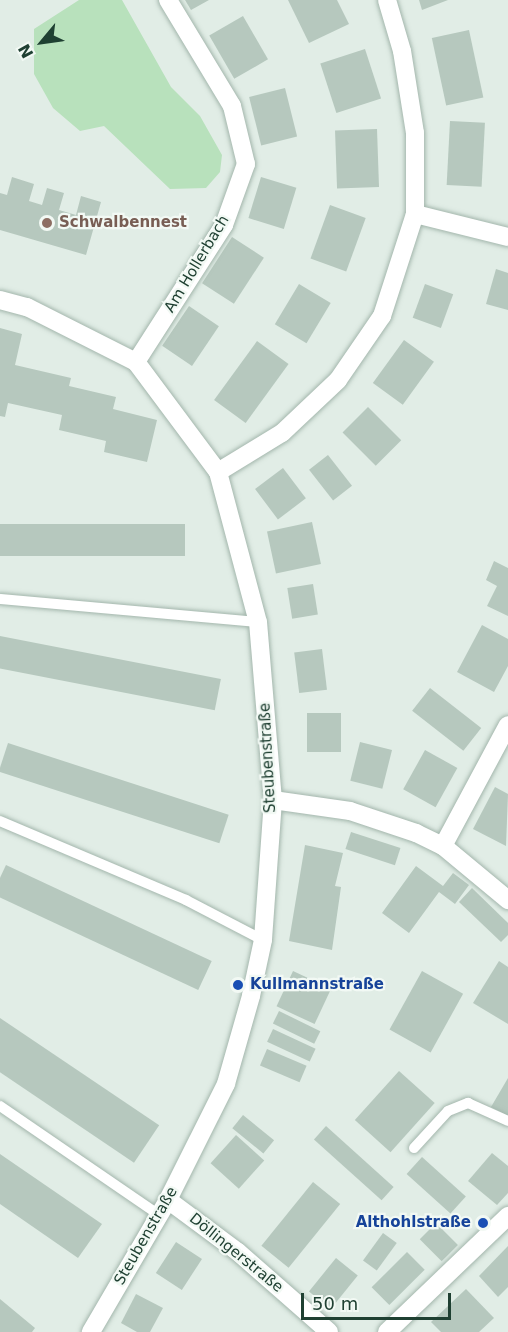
<!DOCTYPE html>
<meta charset="utf-8">
<style>
body{margin:0}
#map{position:relative;width:508px;height:1332px;overflow:hidden;background:#e1ede6;font-family:"DejaVu Sans",sans-serif}
div>[style]{position:absolute}
[style*='--x']{left:calc(var(--x)*1px);top:calc(var(--y)*1px);width:calc(var(--w)*1px);rotate:calc(var(--a)*1deg)}
.green>*{inset:0;background:#b8e1bc}
.building>*{inset:0;background:#b6c8be;transform-origin:0 0}
.roads{filter:drop-shadow(0 0 2px #a3b6ac) drop-shadow(0 0 2px #a3b6ac)}
.lane>*{height:10px;margin:-5px;padding:0 5px;transform-origin:5px;border-radius:5px;background:#fff}
.street>*{height:18px;margin:-9px;padding:0 9px;transform-origin:9px;border-radius:9px;background:#fff}
.secondary>*{height:18px;margin:-9px;padding:0 9px;transform-origin:9px;border-radius:9px;background:#fff}
.dots>*{width:16px;height:16px;translate:-50% -50%;box-sizing:border-box;border:3px solid #f2f9f4;border-radius:50%}
span{translate:-50% -50%;white-space:nowrap;text-align:center;line-height:1.15;-webkit-text-stroke:4.5px #f2f9f4;paint-order:stroke}
.education-label{font-size:15px;color:#785e54;font-weight:700}
.left{translate:0 -50%;text-align:left}
.street-label{font-size:15px;color:#1f4032}
.transit-label{font-size:15px;color:#164399;font-weight:700}
.right{translate:-100% -50%;text-align:right}
.north{position:absolute;left:12px;top:12px;width:60px;height:60px;-webkit-text-stroke:4px #f2f9f4;paint-order:stroke;rotate:241deg;font-size:16px;font-weight:700;line-height:24px;text-align:center;color:#1f4032}
.north::after{content:'';display:block;margin:auto;width:21px;height:27px;background:#1f4032;clip-path:polygon(50% 0,100% 100%,50% 72%,0 100%)}
.scale{position:absolute;left:301px;top:1293px;width:150px;height:27px;box-sizing:border-box;border:3px solid #1f4032;border-top:0;padding-left:8px;font-size:18px;line-height:21px;white-space:nowrap;color:#1f4032;-webkit-text-stroke:4px #f2f9f4;paint-order:stroke}
</style>
<div id="map">
<div class="green">
<i style="clip-path:polygon(79px 0,122px 0,171px 87px,200px 116px,222px 155px,220px 172px,206px 188px,170px 189px,104px 126px,80px 131px,53px 108px,34px 74px,34px 29px)"></i>
</div>
<div class="building">
<i style="clip-path:polygon(185px 0,209px 0,191px 10px)"></i>
<i style="clip-path:polygon(288px 0,337px 0,349px 24px,309px 43px)"></i>
<i style="clip-path:polygon(419px 0,448px 0,422px 10px)"></i>
<i style="left:243px;top:16px;width:50px;height:39px;rotate:60deg"></i>
<i style="left:469px;top:30px;width:69px;height:38px;rotate:78deg"></i>
<i style="left:365px;top:49px;width:52px;height:47px;rotate:72deg"></i>
<i style="left:285px;top:88px;width:50px;height:37px;rotate:76deg"></i>
<i style="left:450px;top:121px;width:35px;height:64px;rotate:3deg"></i>
<i style="left:377px;top:129px;width:58px;height:42px;rotate:88deg"></i>
<i style="clip-path:polygon(12px 177px,34px 184px,29px 201px,42px 205px,47px 188px,64px 193px,59px 210px,76px 215px,81px 196px,101px 202px,86px 255px,0 230px,0 193px,7px 195px)"></i>
<i style="left:261px;top:177px;width:37px;height:43px;rotate:17deg"></i>
<i style="left:330px;top:205px;width:38px;height:57px;rotate:20deg"></i>
<i style="left:232px;top:237px;width:38px;height:55px;rotate:33deg"></i>
<i style="clip-path:polygon(496px 269px,508px 273px,508px 310px,486px 304px)"></i>
<i style="left:299px;top:284px;width:37px;height:47px;rotate:31deg"></i>
<i style="left:425px;top:284px;width:30px;height:36px;rotate:20deg"></i>
<i style="left:189px;top:306px;width:36px;height:48px;rotate:34deg"></i>
<i style="clip-path:polygon(0 328px,22px 334px,15px 365px,71px 378px,69px 386px,116px 397px,113px 409px,157px 420px,147px 462px,104px 452px,106px 441px,59px 430px,62px 415px,8px 403px,5px 417px,0 416px)"></i>
<i style="left:404px;top:340px;width:37px;height:53px;rotate:36deg"></i>
<i style="left:257px;top:341px;width:39px;height:73px;rotate:36deg"></i>
<i style="left:368px;top:407px;width:47px;height:36px;rotate:45deg"></i>
<i style="left:328px;top:455px;width:39px;height:24px;rotate:52deg"></i>
<i style="left:283px;top:468px;width:38px;height:35px;rotate:53deg"></i>
<i style="left:312px;top:522px;width:43px;height:46px;rotate:78deg"></i>
<i style="left:185px;top:524px;width:32px;height:185px;rotate:90deg"></i>
<i style="clip-path:polygon(494px 561px,508px 568px,508px 616px,487px 606px,497px 586px,486px 580px)"></i>
<i style="left:313px;top:584px;width:31px;height:26px;rotate:81deg"></i>
<i style="clip-path:polygon(482px 625px,508px 639px,508px 666px,494px 692px,457px 672px)"></i>
<i style="left:0;top:636px;width:225px;height:32px;rotate:11deg"></i>
<i style="left:322px;top:649px;width:41px;height:28px;rotate:83deg"></i>
<i style="left:430px;top:688px;width:65px;height:29px;rotate:38deg"></i>
<i style="left:307px;top:713px;width:34px;height:39px"></i>
<i style="left:360px;top:742px;width:33px;height:40px;rotate:14deg"></i>
<i style="left:8px;top:743px;width:232px;height:30px;rotate:18deg"></i>
<i style="left:425px;top:750px;width:37px;height:45px;rotate:29deg"></i>
<i style="clip-path:polygon(495px 787px,508px 794px,506px 846px,473px 829px)"></i>
<i style="left:351px;top:832px;width:52px;height:18px;rotate:18deg"></i>
<i style="clip-path:polygon(305px 845px,343px 853px,335px 886px,341px 887px,332px 950px,289px 941px)"></i>
<i style="left:6px;top:865px;width:227px;height:32px;rotate:25deg"></i>
<i style="clip-path:polygon(416px 866px,443px 886px,453px 873px,469px 885px,455px 904px,439px 892px,409px 933px,382px 913px)"></i>
<i style="clip-path:polygon(472px 888px,508px 923px,508px 935px,501px 942px,459px 902px)"></i>
<i style="clip-path:polygon(499px 961px,508px 967px,508px 1024px,473px 1003px)"></i>
<i style="left:293px;top:971px;width:42px;height:39px;rotate:25deg"></i>
<i style="left:422px;top:971px;width:47px;height:67px;rotate:29deg"></i>
<i style="left:279px;top:1011px;width:46px;height:14px;rotate:26deg"></i>
<i style="left:0;top:1018px;width:192px;height:45px;rotate:34deg"></i>
<i style="left:273px;top:1029px;width:47px;height:14px;rotate:25deg"></i>
<i style="left:267px;top:1049px;width:43px;height:18px;rotate:23deg"></i>
<i style="left:399px;top:1071px;width:48px;height:66px;rotate:42deg"></i>
<i style="clip-path:polygon(508px 1078px,508px 1116px,491px 1107px)"></i>
<i style="left:243px;top:1115px;width:40px;height:17px;rotate:39deg"></i>
<i style="left:326px;top:1126px;width:91px;height:18px;rotate:42deg"></i>
<i style="left:236px;top:1135px;width:38px;height:38px;rotate:42deg"></i>
<i style="clip-path:polygon(492px 1153px,508px 1166px,508px 1193px,497px 1205px,468px 1181px)"></i>
<i style="clip-path:polygon(0 1154px,102px 1224px,78px 1258px,0 1204px)"></i>
<i style="left:422px;top:1157px;width:59px;height:23px;rotate:42deg"></i>
<i style="left:313px;top:1182px;width:35px;height:82px;rotate:39deg"></i>
<i style="left:436px;top:1223px;width:31px;height:23px;rotate:45deg"></i>
<i style="left:383px;top:1233px;width:17px;height:34px;rotate:36deg"></i>
<i style="left:176px;top:1242px;width:31px;height:37px;rotate:33deg"></i>
<i style="clip-path:polygon(508px 1246px,508px 1287px,498px 1297px,479px 1276px)"></i>
<i style="left:407px;top:1252px;width:25px;height:50px;rotate:45deg"></i>
<i style="left:336px;top:1258px;width:28px;height:43px;rotate:39deg"></i>
<i style="clip-path:polygon(466px 1289px,494px 1318px,479px 1332px,441px 1332px,431px 1322px)"></i>
<i style="clip-path:polygon(136px 1294px,163px 1308px,150px 1332px,137px 1332px,121px 1323px)"></i>
<i style="clip-path:polygon(0 1299px,35px 1328px,32px 1332px,0 1332px)"></i>
</div>
<div class="roads">
<div class="lane">
<i style="--x:0;--y:599;--w:259;--a:5.1"></i>
<i style="--x:0;--y:821;--w:202;--a:23"></i>
<i style="--x:186;--y:900;--w:87;--a:27.5"></i>
<i style="--x:0;--y:1106;--w:193;--a:34.4"></i>
<i style="--x:414;--y:1148;--w:50;--a:-47.4"></i>
<i style="--x:448;--y:1111;--w:22;--a:-22"></i>
<i style="--x:468;--y:1103;--w:44;--a:24.2"></i>
</div>
<div class="street">
<i style="--x:415;--y:214;--w:96;--a:13.9"></i>
<i style="--x:0;--y:300;--w:28;--a:15"></i>
<i style="--x:27;--y:307;--w:122;--a:26.8"></i>
<i style="--x:136;--y:362;--w:137;--a:53.3"></i>
<i style="--x:218;--y:472;--w:155;--a:75.1"></i>
<i style="--x:258;--y:622;--w:179;--a:85.2"></i>
<i style="--x:273;--y:800;--w:140;--a:94.1"></i>
<i style="--x:263;--y:940;--w:57;--a:102.1"></i>
<i style="--x:251;--y:996;--w:91;--a:105.9"></i>
<i style="--x:226;--y:1084;--w:130;--a:116.6"></i>
<i style="--x:168;--y:1200;--w:153;--a:120.3"></i>
<i style="--x:136;--y:362;--w:163;--a:-57.3"></i>
<i style="--x:224;--y:225;--w:65;--a:-70.2"></i>
<i style="--x:246;--y:164;--w:60;--a:-103.6"></i>
<i style="--x:232;--y:106;--w:124;--a:-121.1"></i>
<i style="--x:218;--y:472;--w:75;--a:-31.4"></i>
<i style="--x:282;--y:433;--w:77;--a:-43.4"></i>
<i style="--x:338;--y:380;--w:78;--a:-55.5"></i>
<i style="--x:382;--y:316;--w:107;--a:-72.1"></i>
<i style="--x:415;--y:214;--w:81;--a:-90"></i>
<i style="--x:415;--y:133;--w:83;--a:-99"></i>
<i style="--x:402;--y:51;--w:53;--a:-106.4"></i>
<i style="--x:273;--y:800;--w:78;--a:8.1"></i>
<i style="--x:350;--y:811;--w:70;--a:18.4"></i>
<i style="--x:416;--y:833;--w:30;--a:26"></i>
<i style="--x:443;--y:846;--w:85;--a:39.7"></i>
<i style="--x:443;--y:846;--w:137;--a:-61.8"></i>
<i style="--x:168;--y:1200;--w:87;--a:36.6"></i>
<i style="--x:238;--y:1252;--w:121;--a:41.3"></i>
</div>
<div class="secondary">
<i style="--x:387;--y:1332;--w:168;--a:-43.8"></i>
</div>
</div>
<div class="dots">
<i style="left:47px;top:223px;background:#8d6e63"></i>
<i style="left:238px;top:985px;background:#1a4fb4"></i>
<i style="left:483px;top:1223px;background:#1a4fb4"></i>
</div>
<div class="education-label">
<span class="left" style="left:59px;top:223px">Schwalbennest</span>
</div>
<div class="street-label">
<span style="left:197px;top:264px;rotate:-59deg">Am Hollerbach</span>
<span style="left:268px;top:758px;rotate:-93deg">Steubenstraße</span>
<span style="left:146px;top:1236px;rotate:-60deg">Steubenstraße</span>
<span style="left:236px;top:1253px;rotate:39deg">Döllingerstraße</span>
</div>
<div class="transit-label">
<span class="left" style="left:250px;top:985px">Kullmannstraße</span>
<span class="right" style="left:471px;top:1223px">Althohlstraße</span>
</div>
<div class="north">N</div>
<div class="scale">50 m</div>
</div>
